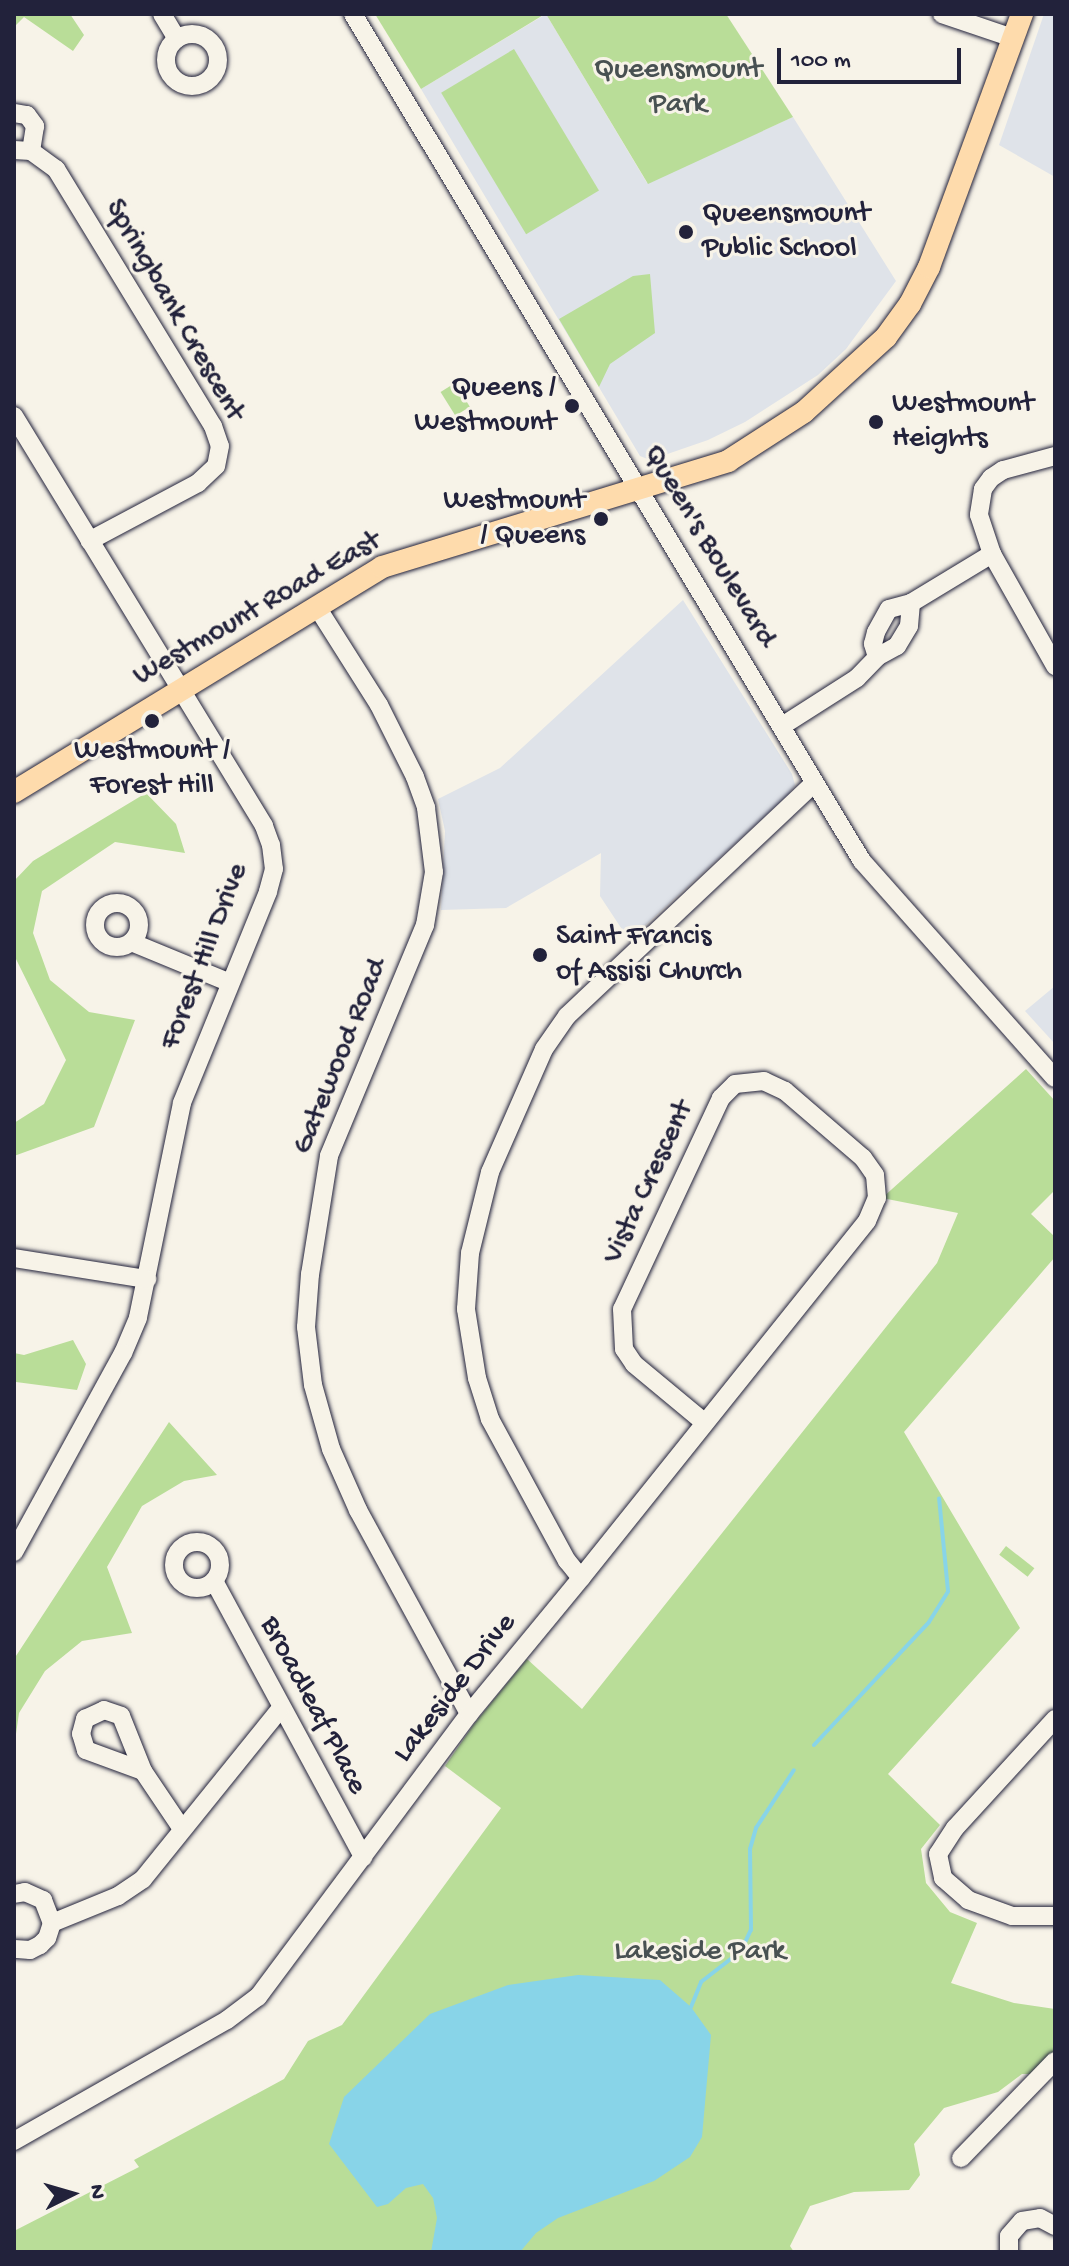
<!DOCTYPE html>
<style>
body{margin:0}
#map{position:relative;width:1069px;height:2266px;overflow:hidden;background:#f7f3e8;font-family:"Gochi Hand",sans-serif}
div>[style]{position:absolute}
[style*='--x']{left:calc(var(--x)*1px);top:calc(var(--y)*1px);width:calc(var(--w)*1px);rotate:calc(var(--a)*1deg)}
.built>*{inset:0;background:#dfe3e9}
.green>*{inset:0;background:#b9dd98;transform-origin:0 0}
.water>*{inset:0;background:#88d4e8}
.stream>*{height:4px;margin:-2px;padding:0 2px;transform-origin:2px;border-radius:2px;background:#88d4e8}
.roads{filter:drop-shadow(0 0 2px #22223b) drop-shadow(0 0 2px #22223b)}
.minor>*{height:18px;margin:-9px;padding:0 9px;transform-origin:9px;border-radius:9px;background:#f7f3e8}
.minor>.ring{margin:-9px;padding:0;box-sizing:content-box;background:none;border:18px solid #f7f3e8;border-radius:50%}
.major>*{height:22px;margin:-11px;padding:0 11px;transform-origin:11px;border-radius:11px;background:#fedbac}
.dots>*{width:22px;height:22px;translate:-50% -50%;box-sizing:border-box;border:4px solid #f7f3e8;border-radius:50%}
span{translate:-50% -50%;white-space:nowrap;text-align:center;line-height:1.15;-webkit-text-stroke:6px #f7f3e8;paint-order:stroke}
.park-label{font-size:30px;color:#485152}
.poi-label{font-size:30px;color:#22223b}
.left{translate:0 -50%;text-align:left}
.right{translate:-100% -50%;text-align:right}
.street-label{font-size:30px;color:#22223b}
.frame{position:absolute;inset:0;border:16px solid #22223b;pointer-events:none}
.north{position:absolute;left:32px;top:2154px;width:80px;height:80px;-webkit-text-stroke:6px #f7f3e8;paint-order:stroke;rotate:85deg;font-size:22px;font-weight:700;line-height:32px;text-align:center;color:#22223b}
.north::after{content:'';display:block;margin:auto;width:28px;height:36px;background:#22223b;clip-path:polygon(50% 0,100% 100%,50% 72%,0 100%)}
.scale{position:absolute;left:777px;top:48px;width:184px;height:36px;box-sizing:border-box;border:4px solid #22223b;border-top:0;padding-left:10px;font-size:24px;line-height:28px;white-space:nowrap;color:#22223b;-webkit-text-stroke:6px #f7f3e8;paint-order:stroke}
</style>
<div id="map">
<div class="built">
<i style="clip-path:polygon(546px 14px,647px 183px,793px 117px,896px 281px,846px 349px,818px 375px,745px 422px,708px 440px,650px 460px,640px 456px,421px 89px)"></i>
<i style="clip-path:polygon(1044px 14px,1055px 14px,1055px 177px,999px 145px)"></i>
<i style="clip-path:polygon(683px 600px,792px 774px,795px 785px,788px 795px,629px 940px,600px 896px,601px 853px,506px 908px,441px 910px,445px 831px,438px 799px,500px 768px)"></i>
<i style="clip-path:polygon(1055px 986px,1055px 1044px,1025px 1011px)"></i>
</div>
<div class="green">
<i style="clip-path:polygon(14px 14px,70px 14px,84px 35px,73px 51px,24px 17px,14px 27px)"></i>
<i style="clip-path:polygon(375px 14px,545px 14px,421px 89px)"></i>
<i style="clip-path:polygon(546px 14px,726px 14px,793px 117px,648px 184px)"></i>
<i style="left:514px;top:49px;width:165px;height:85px;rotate:59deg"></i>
<i style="clip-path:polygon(650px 274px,655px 333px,610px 364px,599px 387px,559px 319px,633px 276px)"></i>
<i style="left:455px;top:383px;width:28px;height:17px;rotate:58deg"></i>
<i style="clip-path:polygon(146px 793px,176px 824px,185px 853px,115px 842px,42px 891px,33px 933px,50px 980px,89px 1012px,135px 1020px,94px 1127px,14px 1156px,14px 1123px,44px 1104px,66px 1060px,14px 955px,14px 881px,33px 861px)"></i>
<i style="clip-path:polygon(1026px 1069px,1055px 1101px,1055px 1190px,1031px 1214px,1055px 1237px,1055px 1257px,904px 1432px,1020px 1628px,888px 1774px,940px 1825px,921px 1849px,926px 1883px,950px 1912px,977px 1923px,951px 1983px,1014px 2003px,1055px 2009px,1055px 2074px,1022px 2074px,998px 2092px,944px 2108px,914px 2144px,920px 2175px,909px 2190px,854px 2192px,810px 2206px,790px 2246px,794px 2252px,14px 2252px,14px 2231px,139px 2167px,134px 2160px,284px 2079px,308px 2041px,342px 2025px,501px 1808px,445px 1766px,474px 1724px,527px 1659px,582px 1709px,937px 1263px,958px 1213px,882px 1198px)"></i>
<i style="clip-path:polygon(73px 1340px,86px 1364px,77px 1390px,16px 1382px,14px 1388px,14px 1353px,24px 1355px)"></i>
<i style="clip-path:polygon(169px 1422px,217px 1475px,184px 1481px,142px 1506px,107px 1567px,132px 1633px,82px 1641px,45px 1671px,19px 1713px,14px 1748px,14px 1659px)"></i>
<i style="left:1006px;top:1546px;width:36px;height:11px;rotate:38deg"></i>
</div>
<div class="water">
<i style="clip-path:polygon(578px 1975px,660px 1980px,691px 2007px,711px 2035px,702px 2137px,690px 2157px,654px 2181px,558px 2218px,536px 2233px,520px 2252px,431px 2252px,437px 2218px,433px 2198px,423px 2184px,406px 2188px,388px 2204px,377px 2207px,329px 2144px,344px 2097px,430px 2014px,508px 1985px)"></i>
</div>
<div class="stream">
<i style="--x:814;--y:1745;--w:168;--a:-46.9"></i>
<i style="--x:929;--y:1622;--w:36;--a:-58"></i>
<i style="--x:948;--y:1591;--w:93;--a:-95.5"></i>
<i style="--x:691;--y:2007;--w:27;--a:-68"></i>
<i style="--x:701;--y:1982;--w:51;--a:-37.8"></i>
<i style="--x:741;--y:1951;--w:23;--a:-65"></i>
<i style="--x:751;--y:1930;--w:81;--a:-90.7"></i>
<i style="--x:750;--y:1849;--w:22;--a:-74"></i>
<i style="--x:756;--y:1828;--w:69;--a:-56.8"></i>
</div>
<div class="roads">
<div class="minor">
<i style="--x:162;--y:14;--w:29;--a:59"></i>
<i style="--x:353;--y:14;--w:988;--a:59"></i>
<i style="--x:862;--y:861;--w:290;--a:48.4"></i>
<i style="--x:942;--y:14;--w:75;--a:18.7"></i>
<i class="ring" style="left:166px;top:34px;width:34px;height:34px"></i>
<i style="--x:14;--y:113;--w:13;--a:9"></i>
<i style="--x:27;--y:115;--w:14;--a:54"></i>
<i style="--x:35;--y:126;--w:25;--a:99"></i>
<i style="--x:14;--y:150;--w:17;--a:3"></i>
<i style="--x:31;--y:151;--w:31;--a:36"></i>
<i style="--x:56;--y:169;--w:301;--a:58.6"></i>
<i style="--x:213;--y:426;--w:21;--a:71"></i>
<i style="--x:220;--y:446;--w:20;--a:101"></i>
<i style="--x:216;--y:466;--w:25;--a:137"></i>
<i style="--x:198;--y:483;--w:123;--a:152"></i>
<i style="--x:14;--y:416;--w:480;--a:58.6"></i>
<i style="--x:264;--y:826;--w:20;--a:70"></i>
<i style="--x:271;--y:845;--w:24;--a:83"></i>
<i style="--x:274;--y:869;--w:24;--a:105"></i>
<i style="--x:268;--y:892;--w:228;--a:112.2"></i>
<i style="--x:182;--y:1103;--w:219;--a:101.6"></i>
<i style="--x:138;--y:1318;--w:38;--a:113"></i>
<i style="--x:123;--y:1353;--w:227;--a:118.7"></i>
<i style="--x:1055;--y:456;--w:54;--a:164.9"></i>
<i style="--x:1003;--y:470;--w:14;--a:146"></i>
<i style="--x:991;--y:478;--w:14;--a:126"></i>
<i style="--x:983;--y:489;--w:26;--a:99"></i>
<i style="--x:979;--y:515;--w:41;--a:71.6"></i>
<i style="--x:992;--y:554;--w:129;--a:60.6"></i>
<i style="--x:317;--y:607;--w:116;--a:57.7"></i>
<i style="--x:379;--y:705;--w:80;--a:63.4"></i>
<i style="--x:415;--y:777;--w:33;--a:70"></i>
<i style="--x:426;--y:808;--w:64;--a:82.9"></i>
<i style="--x:434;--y:872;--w:54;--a:99.6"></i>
<i style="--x:425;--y:925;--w:250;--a:112.6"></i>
<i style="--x:329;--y:1156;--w:120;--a:99.1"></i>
<i style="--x:310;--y:1274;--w:53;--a:94.3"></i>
<i style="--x:306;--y:1327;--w:58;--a:83.1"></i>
<i style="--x:313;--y:1385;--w:66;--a:74.3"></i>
<i style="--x:331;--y:1449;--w:67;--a:66.1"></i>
<i style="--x:358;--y:1510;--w:232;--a:61.4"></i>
<i style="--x:877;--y:657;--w:14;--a:-107"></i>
<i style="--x:873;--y:644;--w:12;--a:-76"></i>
<i style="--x:876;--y:632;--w:26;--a:-61"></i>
<i style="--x:889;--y:609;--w:23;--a:-15"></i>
<i style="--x:911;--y:603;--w:95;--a:-31.2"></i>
<i style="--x:782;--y:726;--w:89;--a:-32.6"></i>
<i style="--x:857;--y:678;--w:29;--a:-46"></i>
<i style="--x:877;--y:657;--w:23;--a:-29"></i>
<i style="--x:897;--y:646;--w:23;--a:-59"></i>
<i style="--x:909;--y:626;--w:23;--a:-85"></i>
<i class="ring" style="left:95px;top:903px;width:26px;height:26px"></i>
<i style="--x:131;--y:942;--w:105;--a:22.4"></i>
<i style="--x:14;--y:1258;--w:135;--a:9"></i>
<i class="ring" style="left:174px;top:1542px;width:28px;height:28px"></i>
<i style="--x:581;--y:1578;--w:22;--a:-129"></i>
<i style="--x:567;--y:1561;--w:162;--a:-118.5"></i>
<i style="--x:490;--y:1419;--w:43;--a:-107.6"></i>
<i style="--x:477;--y:1378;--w:70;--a:-99.1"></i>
<i style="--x:466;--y:1309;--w:56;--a:-85.9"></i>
<i style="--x:470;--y:1253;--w:83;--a:-76.1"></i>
<i style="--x:490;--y:1172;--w:134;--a:-66.3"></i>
<i style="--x:544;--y:1049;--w:40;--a:-55.1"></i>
<i style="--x:567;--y:1016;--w:340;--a:-43.3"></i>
<i style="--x:214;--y:1581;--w:314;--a:61.6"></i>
<i style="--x:1055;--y:1719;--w:148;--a:132.5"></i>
<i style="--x:955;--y:1828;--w:31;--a:123"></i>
<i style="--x:938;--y:1854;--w:25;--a:78"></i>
<i style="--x:943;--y:1878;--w:33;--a:41"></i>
<i style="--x:968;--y:1900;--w:47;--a:20"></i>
<i style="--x:1012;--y:1916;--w:43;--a:0"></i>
<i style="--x:143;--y:1771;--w:61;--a:-159.8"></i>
<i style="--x:86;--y:1750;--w:17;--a:-107"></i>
<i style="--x:81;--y:1734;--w:16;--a:-75"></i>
<i style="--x:85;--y:1719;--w:21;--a:-25"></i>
<i style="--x:104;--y:1710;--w:18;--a:19"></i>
<i style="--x:121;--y:1716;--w:59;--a:68.2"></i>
<i style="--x:143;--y:1771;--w:70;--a:56.1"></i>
<i style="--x:14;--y:1894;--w:11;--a:-10"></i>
<i style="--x:25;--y:1892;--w:20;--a:24"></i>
<i style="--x:43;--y:1900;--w:25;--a:69"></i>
<i style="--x:52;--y:1923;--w:16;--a:108"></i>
<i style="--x:47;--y:1938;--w:10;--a:135"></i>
<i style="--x:40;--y:1945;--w:11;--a:153"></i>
<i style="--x:30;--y:1950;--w:16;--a:-176"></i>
<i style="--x:52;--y:1923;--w:71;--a:-22.2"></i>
<i style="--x:118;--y:1896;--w:30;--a:-34"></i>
<i style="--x:143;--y:1879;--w:218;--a:-51.1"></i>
<i style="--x:14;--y:2141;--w:245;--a:-29.6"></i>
<i style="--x:227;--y:2020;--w:39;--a:-37"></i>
<i style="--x:258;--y:1997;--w:353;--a:-53.3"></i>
<i style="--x:469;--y:1714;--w:176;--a:-50.5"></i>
<i style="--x:581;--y:1578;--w:457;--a:-51.3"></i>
<i style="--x:867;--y:1221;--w:25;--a:-67"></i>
<i style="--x:877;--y:1198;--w:23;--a:-95"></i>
<i style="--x:875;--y:1175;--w:21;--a:-125"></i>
<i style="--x:863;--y:1158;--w:103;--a:-139.3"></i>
<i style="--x:785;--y:1091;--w:23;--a:-155"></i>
<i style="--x:764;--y:1081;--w:29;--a:174"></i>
<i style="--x:735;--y:1084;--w:20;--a:135"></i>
<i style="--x:721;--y:1098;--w:233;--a:115.1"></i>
<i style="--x:622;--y:1309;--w:40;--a:87.1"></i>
<i style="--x:624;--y:1349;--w:18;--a:56"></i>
<i style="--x:634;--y:1364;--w:92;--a:39.7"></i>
<i style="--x:961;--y:2158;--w:135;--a:-45.9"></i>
<i style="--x:1009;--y:2252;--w:16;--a:-90"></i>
<i style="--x:1009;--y:2236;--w:20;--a:-49"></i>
<i style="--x:1022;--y:2221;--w:18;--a:-9"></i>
<i style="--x:1040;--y:2218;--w:17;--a:28"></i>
</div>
<div class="major">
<i style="--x:14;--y:792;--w:431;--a:-31.4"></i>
<i style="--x:382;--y:567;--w:362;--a:-17"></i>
<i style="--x:728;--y:461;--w:90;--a:-32.8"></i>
<i style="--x:804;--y:412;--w:111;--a:-42.4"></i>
<i style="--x:886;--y:337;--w:41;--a:-54"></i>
<i style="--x:910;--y:304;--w:42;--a:-62.8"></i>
<i style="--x:929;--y:267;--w:270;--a:-69.8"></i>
</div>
</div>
<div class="dots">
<i style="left:686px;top:232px;background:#22223b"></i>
<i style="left:572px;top:406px;background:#22223b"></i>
<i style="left:876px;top:422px;background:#22223b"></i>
<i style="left:601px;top:519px;background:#22223b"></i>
<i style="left:152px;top:721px;background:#22223b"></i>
<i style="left:540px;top:955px;background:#22223b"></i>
</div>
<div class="park-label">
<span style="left:678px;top:88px">Queensmount<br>Park</span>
<span style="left:700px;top:1953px">Lakeside Park</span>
</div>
<div class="poi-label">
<span class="left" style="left:702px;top:232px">Queensmount<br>Public School</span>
<span class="right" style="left:556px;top:406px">Queens /<br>Westmount</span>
<span class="left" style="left:892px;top:422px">Westmount<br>Heights</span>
<span class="right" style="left:585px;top:519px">Westmount<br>/ Queens</span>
<span style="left:152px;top:769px">Westmount /<br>Forest Hill</span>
<span class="left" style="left:556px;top:955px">Saint Francis<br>of Assisi Church</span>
</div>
<div class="street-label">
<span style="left:173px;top:311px;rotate:60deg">Springbank Crescent</span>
<span style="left:708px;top:547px;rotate:59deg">Queen's Boulevard</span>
<span style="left:258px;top:610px;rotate:-30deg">Westmount Road East</span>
<span style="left:206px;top:957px;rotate:-69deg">Forest Hill Drive</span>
<span style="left:342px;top:1057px;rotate:-68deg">Gatewood Road</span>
<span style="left:650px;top:1183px;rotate:-65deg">Vista Crescent</span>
<span style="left:456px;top:1689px;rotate:-52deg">Lakeside Drive</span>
<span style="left:312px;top:1706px;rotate:62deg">Broadleaf Place</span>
</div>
<div class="frame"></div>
<div class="north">N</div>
<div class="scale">100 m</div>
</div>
